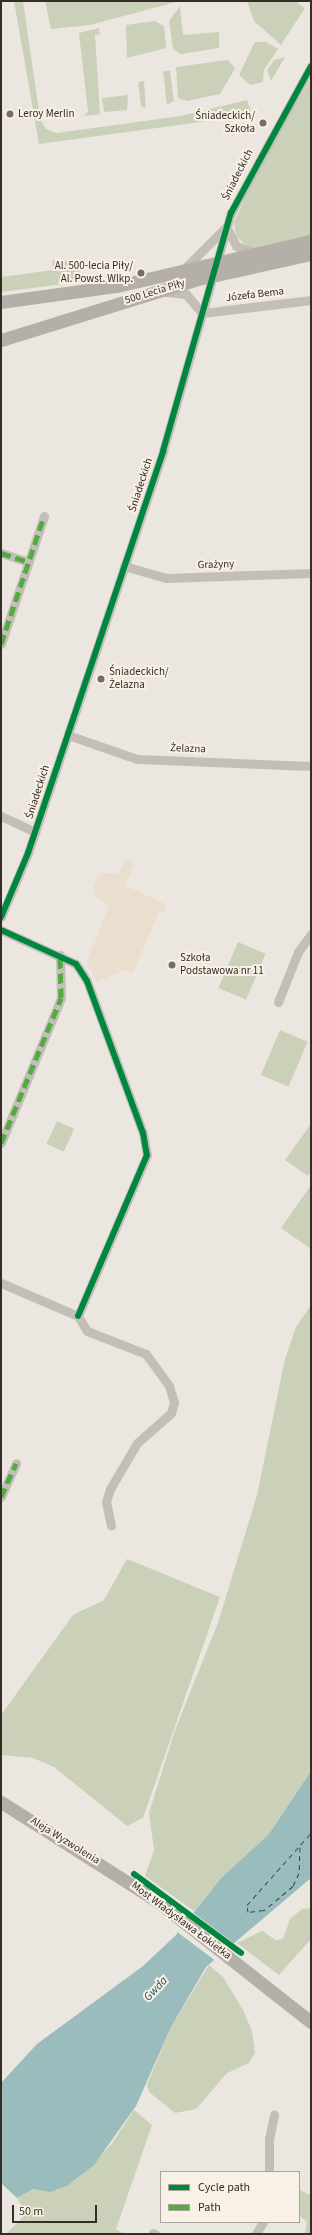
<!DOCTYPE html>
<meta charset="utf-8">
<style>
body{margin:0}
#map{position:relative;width:312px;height:2235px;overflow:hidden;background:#ebe6df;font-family:"Source Sans 3",sans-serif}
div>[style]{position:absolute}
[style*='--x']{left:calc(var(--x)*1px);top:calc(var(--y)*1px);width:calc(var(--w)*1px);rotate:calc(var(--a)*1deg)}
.green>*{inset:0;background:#cbd1b8;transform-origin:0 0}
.plaza>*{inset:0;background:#eadfce}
.water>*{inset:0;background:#9abcbd}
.pier>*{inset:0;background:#ebe6df;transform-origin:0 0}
.ferry>*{height:1px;margin-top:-0.5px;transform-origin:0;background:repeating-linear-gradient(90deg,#1c5057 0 5px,transparent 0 9px)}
.street>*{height:9px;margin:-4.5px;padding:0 4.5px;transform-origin:4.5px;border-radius:4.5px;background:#c4beb8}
.secondary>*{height:13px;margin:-6.5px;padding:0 6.5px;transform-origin:6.5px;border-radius:6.5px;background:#b5afa9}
.quiet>*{height:5px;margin-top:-2.5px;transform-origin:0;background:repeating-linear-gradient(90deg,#54ab44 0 10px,transparent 0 15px)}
.cycleway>*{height:6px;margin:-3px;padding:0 3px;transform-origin:3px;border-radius:3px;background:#00873e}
.dots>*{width:11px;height:11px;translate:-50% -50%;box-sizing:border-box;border:2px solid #f9f1e6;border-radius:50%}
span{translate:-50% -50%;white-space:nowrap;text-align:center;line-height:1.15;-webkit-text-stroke:4px #f9f1e6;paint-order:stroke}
.poi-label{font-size:11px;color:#352c27}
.left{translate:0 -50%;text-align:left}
.right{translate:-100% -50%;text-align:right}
.street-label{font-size:11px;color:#352c27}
.water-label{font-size:12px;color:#1c5057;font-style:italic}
.frame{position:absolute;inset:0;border:2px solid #352c27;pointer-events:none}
.legend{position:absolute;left:160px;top:2171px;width:140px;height:52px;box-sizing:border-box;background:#f9f1e6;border:1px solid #aba29a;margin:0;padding:5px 7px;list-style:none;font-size:12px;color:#352c27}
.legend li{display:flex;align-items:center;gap:8px;height:20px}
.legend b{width:20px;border:1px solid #aba29a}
.scale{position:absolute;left:12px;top:2205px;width:85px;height:18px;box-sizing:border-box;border:2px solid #352c27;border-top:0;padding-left:5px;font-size:12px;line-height:14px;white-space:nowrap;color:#352c27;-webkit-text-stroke:3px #f9f1e6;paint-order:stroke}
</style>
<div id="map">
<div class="green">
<i style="clip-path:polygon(14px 1px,23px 1px,40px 118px,46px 129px,57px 133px,181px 116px,247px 100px,252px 115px,39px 144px)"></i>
<i style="clip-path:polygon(45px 1px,180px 1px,90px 25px,51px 29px)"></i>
<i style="clip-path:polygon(247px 1px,295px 1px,305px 8px,281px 45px,254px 21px)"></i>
<i style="clip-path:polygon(180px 6px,183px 35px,219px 32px,219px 48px,181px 54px,173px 49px,169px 21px)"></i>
<i style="clip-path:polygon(155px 21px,164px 26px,166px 48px,127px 58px,126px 25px)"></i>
<i style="clip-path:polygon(99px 28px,100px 34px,95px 35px,100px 114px,83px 116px,88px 112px,79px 33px)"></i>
<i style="clip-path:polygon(255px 42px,266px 42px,278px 49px,264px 70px,263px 82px,250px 85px,239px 75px)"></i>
<i style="clip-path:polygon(285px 57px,271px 81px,267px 70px,274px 60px)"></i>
<i style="clip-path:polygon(228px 60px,235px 68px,220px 94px,187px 101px,178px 98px,176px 67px)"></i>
<i style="clip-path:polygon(163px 71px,170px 71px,174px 101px,167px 105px)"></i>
<i style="clip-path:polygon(311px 79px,311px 237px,263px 249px,247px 247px,236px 236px,234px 222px,263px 160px)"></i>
<i style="clip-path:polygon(144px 81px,146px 108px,141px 106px,138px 82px)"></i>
<i style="clip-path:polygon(128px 95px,127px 110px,104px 112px,102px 98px)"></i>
<i style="clip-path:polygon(63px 259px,79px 267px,80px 276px,72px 283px,1px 292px,1px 277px,53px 270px,52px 261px)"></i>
<i style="left:238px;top:942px;width:30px;height:50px;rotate:23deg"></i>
<i style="left:280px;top:1030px;width:30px;height:49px;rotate:23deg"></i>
<i style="left:57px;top:1121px;width:19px;height:25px;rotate:25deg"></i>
<i style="clip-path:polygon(311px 1124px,311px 1172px,308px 1176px,285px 1160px)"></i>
<i style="clip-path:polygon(311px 1185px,311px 1249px,281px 1228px)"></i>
<i style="clip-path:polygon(311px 1305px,311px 1771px,269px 1834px,221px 1878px,194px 1911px,145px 1876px,154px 1850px,149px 1813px,175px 1730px,218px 1623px,257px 1495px,285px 1359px,296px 1327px)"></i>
<i style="clip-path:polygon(127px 1559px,220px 1597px,143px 1818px,127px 1826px,54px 1767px,33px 1758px,1px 1755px,1px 1715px,73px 1615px,104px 1600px)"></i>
<i style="clip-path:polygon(311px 1908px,311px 1939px,279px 1975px,237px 1943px,262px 1931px,276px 1940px,283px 1939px,290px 1919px,302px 1909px)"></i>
<i style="clip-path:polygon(209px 1965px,223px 1977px,243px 2010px,252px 2031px,255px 2053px,249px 2063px,227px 2073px,196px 2109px,175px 2113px,149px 2092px,147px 2085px,171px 2027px)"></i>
<i style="clip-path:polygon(134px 2110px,152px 2125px,116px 2229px,124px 2234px,7px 2233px,26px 2214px,17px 2198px,33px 2189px,57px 2190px,78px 2178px,111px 2145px)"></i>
<i style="clip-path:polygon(299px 2190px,311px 2195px,311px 2234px,305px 2234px,307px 2222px,299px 2215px)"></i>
</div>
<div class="plaza">
<i style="clip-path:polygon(125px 859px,135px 864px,124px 885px,167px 905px,164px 913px,159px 911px,133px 973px,125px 970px,96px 982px,87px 962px,109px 905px,96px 897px,93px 885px,101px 873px,119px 873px)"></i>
</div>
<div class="water">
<i style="clip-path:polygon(311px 1771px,311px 1878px,206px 1967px,171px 2027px,136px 2106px,94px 2165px,67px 2186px,50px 2192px,33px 2189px,17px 2198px,1px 2183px,1px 2083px,37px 2044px,143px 1966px,175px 1936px,221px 1878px,269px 1834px)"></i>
</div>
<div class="pier">
<i style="left:191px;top:1911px;width:54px;height:25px;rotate:37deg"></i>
</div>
<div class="ferry">
<i style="--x:300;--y:1847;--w:26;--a:92"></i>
<i style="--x:299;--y:1873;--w:14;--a:115"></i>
<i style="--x:293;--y:1886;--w:38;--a:140"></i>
<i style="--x:264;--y:1910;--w:16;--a:173"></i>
<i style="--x:248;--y:1912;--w:7;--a:-98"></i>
<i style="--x:247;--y:1905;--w:96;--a:-48.4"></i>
</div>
<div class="street">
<i style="--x:227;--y:228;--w:20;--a:63"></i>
<i style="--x:236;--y:246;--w:20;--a:20"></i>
<i style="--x:184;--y:269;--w:59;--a:-45"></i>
<i style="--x:166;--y:292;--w:20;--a:6"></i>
<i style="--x:186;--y:294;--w:25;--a:50"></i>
<i style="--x:202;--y:313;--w:110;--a:-6.8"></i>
<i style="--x:1;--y:553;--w:29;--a:18"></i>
<i style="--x:124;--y:566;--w:44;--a:15.9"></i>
<i style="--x:166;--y:578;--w:145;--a:-2"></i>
<i style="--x:1;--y:644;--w:135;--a:-71.4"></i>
<i style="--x:68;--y:735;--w:73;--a:19.2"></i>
<i style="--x:137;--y:759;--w:174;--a:2.3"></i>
<i style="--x:1;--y:816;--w:38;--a:25"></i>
<i style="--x:1;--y:917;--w:69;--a:-67.1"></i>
<i style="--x:28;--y:853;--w:424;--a:-71.4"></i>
<i style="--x:163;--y:451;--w:248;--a:-74.1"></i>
<i style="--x:231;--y:213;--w:167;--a:-61.4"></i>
<i style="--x:1;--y:930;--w:82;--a:24.4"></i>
<i style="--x:76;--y:964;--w:20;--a:57"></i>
<i style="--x:87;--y:981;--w:162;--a:69.8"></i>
<i style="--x:143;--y:1133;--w:22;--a:80"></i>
<i style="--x:147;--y:1155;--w:175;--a:113.2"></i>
<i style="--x:278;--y:1002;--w:54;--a:-68.2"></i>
<i style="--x:298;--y:952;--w:22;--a:-54"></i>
<i style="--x:1;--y:1143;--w:157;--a:-67.5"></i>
<i style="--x:61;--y:998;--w:43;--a:-91.3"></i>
<i style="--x:1;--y:1283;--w:84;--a:23.2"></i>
<i style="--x:78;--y:1316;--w:17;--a:59"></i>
<i style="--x:87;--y:1331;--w:63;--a:21.3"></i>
<i style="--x:146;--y:1354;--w:39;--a:54"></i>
<i style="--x:169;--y:1386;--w:17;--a:73"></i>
<i style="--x:174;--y:1402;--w:11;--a:105"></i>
<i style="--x:171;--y:1413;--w:45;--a:138.6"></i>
<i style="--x:137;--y:1443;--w:53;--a:120.4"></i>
<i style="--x:110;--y:1489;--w:14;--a:107"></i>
<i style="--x:106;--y:1502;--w:24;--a:78"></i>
<i style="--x:1;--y:1497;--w:37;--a:-66"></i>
<i style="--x:269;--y:2172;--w:33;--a:-90"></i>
<i style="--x:269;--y:2139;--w:25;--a:-78"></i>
<i style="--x:153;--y:2233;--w:2;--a:27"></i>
<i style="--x:256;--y:2234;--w:14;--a:-60"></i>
</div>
<div class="secondary">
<i style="--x:1;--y:302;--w:117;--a:-7.9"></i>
<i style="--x:117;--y:286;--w:199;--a:-13.1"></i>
<i style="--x:1;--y:340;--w:206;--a:-17.2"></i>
<i style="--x:198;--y:279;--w:116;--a:-12.5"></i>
<i style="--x:1;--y:1802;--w:185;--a:32.4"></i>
<i style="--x:157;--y:1901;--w:196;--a:38.2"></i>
</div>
<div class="quiet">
<i style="--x:1;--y:553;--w:29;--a:18"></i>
<i style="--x:1;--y:644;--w:135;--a:-71.4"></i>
<i style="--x:1;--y:1143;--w:157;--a:-67.5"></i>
<i style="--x:61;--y:998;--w:43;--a:-91.3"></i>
<i style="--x:1;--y:1497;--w:37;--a:-66"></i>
</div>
<div class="cycleway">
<i style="--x:1;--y:917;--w:69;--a:-67.1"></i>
<i style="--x:28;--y:853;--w:424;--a:-71.4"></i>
<i style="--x:163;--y:451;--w:248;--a:-74.1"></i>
<i style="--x:231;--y:213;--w:167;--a:-61.4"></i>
<i style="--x:1;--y:930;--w:82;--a:24.4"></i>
<i style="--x:76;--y:964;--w:20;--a:57"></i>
<i style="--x:87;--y:981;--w:162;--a:69.8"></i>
<i style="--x:143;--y:1133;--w:22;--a:80"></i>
<i style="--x:147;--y:1155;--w:175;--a:113.2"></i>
<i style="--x:134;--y:1874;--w:133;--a:36.4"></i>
</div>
<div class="dots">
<i style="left:10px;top:114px;background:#756d67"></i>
<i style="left:263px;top:123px;background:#756d67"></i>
<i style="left:141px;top:273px;background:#756d67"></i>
<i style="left:101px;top:679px;background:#756d67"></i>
<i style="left:172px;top:965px;background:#756d67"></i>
</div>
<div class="poi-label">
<span class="left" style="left:18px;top:114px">Leroy Merlin</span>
<span class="right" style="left:255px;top:123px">Śniadeckich/<br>Szkoła</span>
<span class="right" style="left:133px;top:273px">Al. 500-lecia Piły/<br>Al. Powst. Wlkp.</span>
<span class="left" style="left:109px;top:679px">Śniadeckich/<br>Żelazna</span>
<span class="left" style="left:180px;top:965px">Szkoła<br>Podstawowa nr 11</span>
</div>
<div class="street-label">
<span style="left:238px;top:175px;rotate:-63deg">Śniadeckich</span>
<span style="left:155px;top:292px;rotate:-17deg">500 Lecia Piły</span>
<span style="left:255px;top:295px;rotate:-7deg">Józefa Bema</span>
<span style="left:141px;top:485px;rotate:-72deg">Śniadeckich</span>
<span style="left:216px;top:565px;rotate:-2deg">Grażyny</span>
<span style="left:188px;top:749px;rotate:2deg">Żelazna</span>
<span style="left:38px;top:792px;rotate:-72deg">Śniadeckich</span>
<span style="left:65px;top:1841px;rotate:32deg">Aleja Wyzwolenia</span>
<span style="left:181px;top:1921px;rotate:37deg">Most Władysława Łokietka</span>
</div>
<div class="water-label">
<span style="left:156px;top:1989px;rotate:-47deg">Gwda</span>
</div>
<div class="frame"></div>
<ul class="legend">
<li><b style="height:5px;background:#00873e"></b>Cycle path</li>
<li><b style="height:5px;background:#54ab44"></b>Path</li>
</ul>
<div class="scale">50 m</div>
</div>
